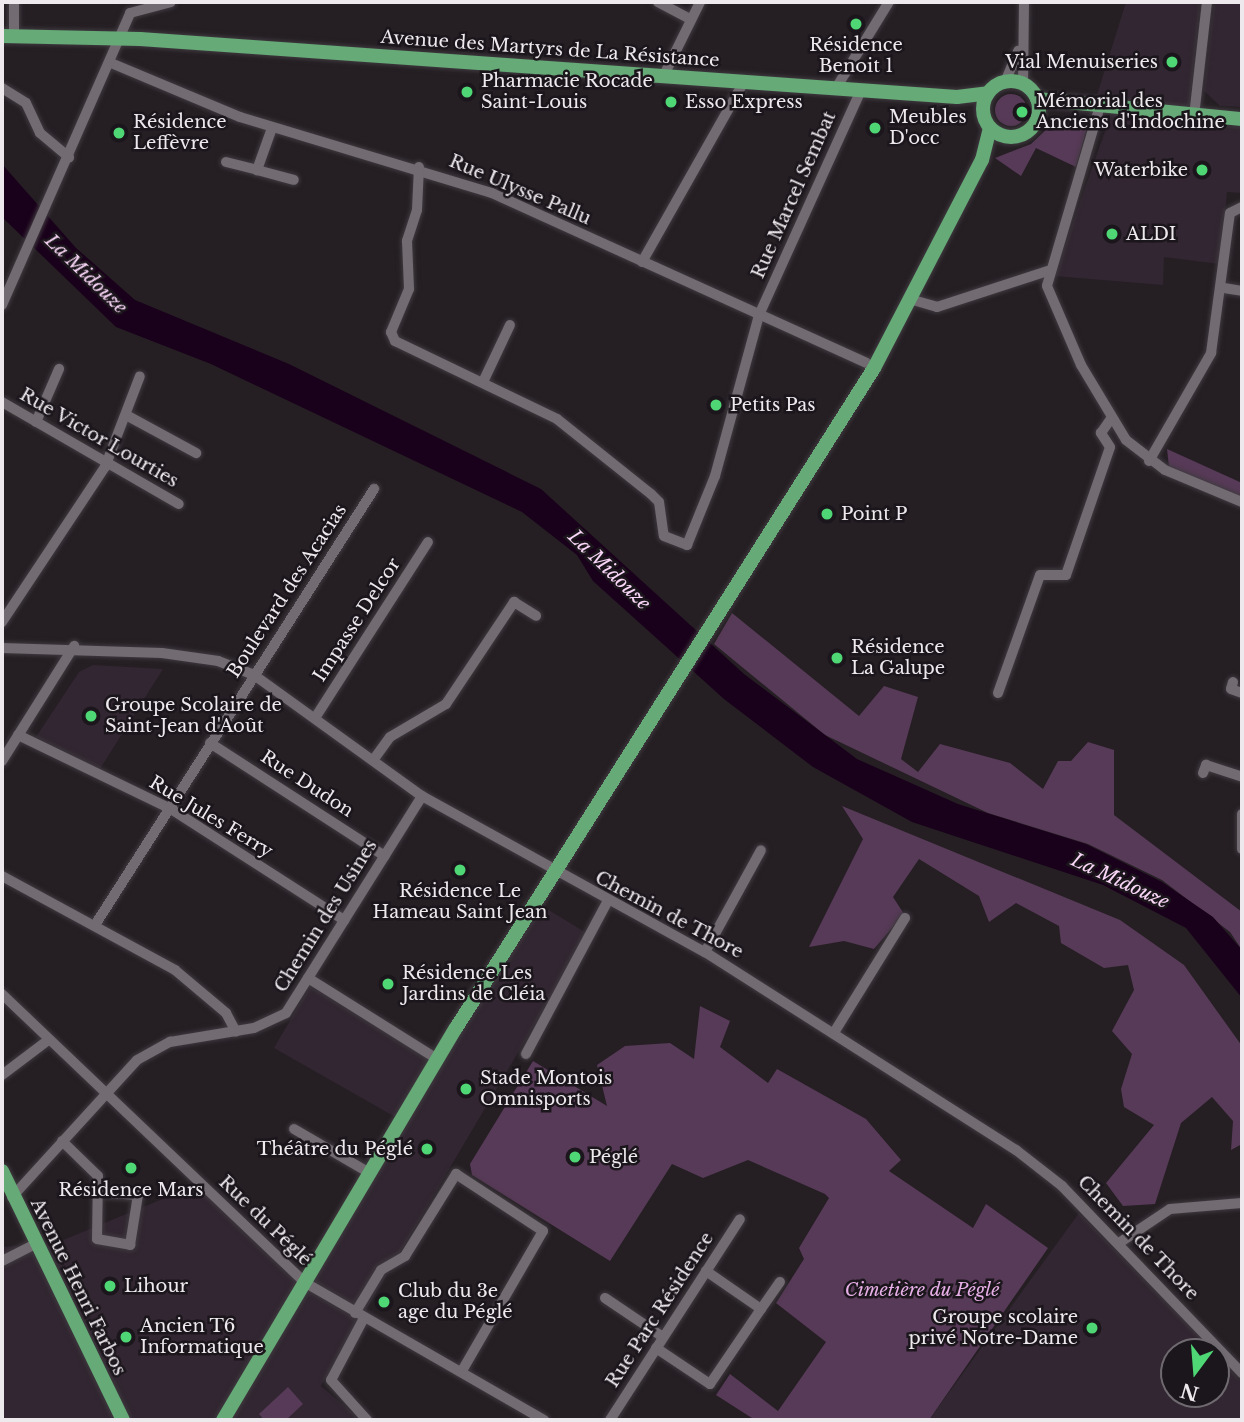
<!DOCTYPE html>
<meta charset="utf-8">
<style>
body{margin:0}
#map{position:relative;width:1244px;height:1422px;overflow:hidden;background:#251f24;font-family:"Libre Baskerville",serif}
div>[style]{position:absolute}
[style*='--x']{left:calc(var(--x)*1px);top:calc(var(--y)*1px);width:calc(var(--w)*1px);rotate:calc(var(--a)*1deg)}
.built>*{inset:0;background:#312631}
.green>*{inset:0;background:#573a57}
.round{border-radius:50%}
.water>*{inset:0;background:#1a011b}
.roads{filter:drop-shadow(0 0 2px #3f3a3f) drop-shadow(0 0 2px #3f3a3f)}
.minor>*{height:10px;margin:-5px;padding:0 5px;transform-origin:5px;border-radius:5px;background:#726b72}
.major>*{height:14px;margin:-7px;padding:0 7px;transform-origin:7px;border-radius:7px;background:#65aa77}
.major>.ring{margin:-7px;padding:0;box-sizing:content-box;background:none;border:14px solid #65aa77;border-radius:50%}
.dots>*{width:19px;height:19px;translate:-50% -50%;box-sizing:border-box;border:4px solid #1b161b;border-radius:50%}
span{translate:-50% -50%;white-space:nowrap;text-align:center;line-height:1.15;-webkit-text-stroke:5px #1b161b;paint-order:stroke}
.poi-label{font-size:18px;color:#ede9ed}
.right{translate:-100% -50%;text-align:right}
.left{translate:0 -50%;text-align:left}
.street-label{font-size:18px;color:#ede9ed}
.park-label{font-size:18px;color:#e7afe7;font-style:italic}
.water-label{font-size:19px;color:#fad7f9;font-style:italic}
.frame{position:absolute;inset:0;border:4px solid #ede9ed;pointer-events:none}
.north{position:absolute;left:1160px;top:1338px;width:70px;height:70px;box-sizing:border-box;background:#1b161b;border:2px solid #6f6a6f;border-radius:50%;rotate:196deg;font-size:19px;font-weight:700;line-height:28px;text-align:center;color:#ede9ed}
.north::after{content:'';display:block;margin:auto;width:24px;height:32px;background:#4fd675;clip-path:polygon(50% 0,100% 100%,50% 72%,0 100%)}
</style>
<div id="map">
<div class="built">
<i style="clip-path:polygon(1126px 2px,1200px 2px,1188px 124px,1242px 127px,1242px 193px,1227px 192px,1220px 264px,1164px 257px,1163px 285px,1054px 276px,1110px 117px,1111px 103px,1097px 95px)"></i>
<i style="clip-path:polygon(1214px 2px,1242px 2px,1242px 107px,1220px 106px,1204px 91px)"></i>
<i style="clip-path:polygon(93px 665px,163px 669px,100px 769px,36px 737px,79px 672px)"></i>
<i style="clip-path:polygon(539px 904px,588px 934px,321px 1386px,361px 1420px,2px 1420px,2px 1247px,56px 1243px,194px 1186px,303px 1277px,397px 1118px,274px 1048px,310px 986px,433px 1060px)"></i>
<i style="clip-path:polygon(1079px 1213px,1215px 1352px,1174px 1352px,1174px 1394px,1216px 1394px,1216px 1353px,1242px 1383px,1242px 1420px,929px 1420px)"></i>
</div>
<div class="green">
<i class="round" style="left:995px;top:94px;width:32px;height:32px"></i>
<i style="clip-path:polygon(1052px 124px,1088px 125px,1076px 167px,1036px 148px,1021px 176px,995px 158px,1031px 144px)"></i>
<i style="clip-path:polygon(1167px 449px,1242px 483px,1242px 498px,1169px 467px)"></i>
<i style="clip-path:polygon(732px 613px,859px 716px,884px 686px,918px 697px,901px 759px,918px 772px,940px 744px,1010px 763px,1043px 789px,1058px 761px,1071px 761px,1088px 742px,1114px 750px,1114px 815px,1242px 912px,1242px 950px,1230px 932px,1162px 880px,1088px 844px,988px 813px,825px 735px,714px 644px)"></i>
<i style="clip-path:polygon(842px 806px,1120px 920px,1184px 965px,1242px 1046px,1242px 1144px,1231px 1150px,1233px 1121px,1212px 1097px,1181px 1123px,1155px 1204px,1123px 1206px,1106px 1183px,1154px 1125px,1124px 1107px,1121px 1089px,1132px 1054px,1112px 1031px,1134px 990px,1128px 965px,1104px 968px,1061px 943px,1059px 926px,1016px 903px,989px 922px,979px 896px,919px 859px,893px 897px,904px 914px,874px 949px,844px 941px,809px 947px,863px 839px)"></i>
<i style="clip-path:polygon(700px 1006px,730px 1021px,720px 1047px,768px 1083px,777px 1069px,866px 1119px,901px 1160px,889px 1171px,973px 1228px,986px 1204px,1048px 1248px,929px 1420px,755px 1420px,716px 1395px,730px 1374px,778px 1411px,826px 1342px,776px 1303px,804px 1259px,799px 1248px,829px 1198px,825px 1194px,748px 1160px,703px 1178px,672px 1164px,610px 1261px,472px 1175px,470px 1164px,533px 1061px,607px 1106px,597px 1065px,625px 1046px,670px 1043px,694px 1059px)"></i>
<i style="clip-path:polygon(288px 1387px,303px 1404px,286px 1420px,264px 1420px,259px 1414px)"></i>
</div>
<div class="water">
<i style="clip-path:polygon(2px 164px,76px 248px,135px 300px,289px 364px,541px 489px,744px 674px,857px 759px,958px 804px,1086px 844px,1162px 882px,1213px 917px,1242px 950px,1242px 998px,1186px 928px,1103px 885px,912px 822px,813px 767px,724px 699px,593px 581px,577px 555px,522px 512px,211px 364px,116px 327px,2px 217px)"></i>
</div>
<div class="roads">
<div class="minor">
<i style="--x:14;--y:2;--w:34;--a:90"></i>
<i style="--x:658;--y:2;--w:36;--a:28"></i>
<i style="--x:111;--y:63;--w:140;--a:22.7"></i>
<i style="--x:240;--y:117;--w:263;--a:16.8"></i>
<i style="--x:492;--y:193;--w:411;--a:24.4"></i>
<i style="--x:663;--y:77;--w:84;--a:-63.7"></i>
<i style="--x:1005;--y:82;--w:34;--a:-67"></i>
<i style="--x:1023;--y:85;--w:83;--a:-89.3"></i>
<i style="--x:2;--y:88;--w:28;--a:32"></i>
<i style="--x:26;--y:103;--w:33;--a:65"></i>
<i style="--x:40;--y:133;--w:38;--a:40"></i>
<i style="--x:836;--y:88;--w:101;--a:-58.4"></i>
<i style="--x:1099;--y:109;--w:184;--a:106.4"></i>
<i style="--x:1047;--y:286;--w:86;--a:66.7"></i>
<i style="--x:1081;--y:365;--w:87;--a:59"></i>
<i style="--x:1126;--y:440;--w:49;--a:37.6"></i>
<i style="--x:1165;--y:470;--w:83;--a:22.6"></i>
<i style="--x:1194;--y:116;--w:115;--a:-83.5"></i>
<i style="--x:272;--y:128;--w:45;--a:109.7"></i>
<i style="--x:257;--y:170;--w:38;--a:15"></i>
<i style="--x:226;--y:162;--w:32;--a:14"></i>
<i style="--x:419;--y:167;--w:43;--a:92.7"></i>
<i style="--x:417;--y:210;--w:33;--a:108"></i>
<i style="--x:407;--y:241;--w:48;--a:87.6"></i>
<i style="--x:409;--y:289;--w:47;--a:112.7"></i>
<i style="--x:391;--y:332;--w:10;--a:66"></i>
<i style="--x:395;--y:341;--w:180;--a:25.7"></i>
<i style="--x:557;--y:419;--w:120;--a:38.6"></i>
<i style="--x:651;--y:494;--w:11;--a:45"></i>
<i style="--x:659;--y:502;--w:34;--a:82"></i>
<i style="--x:664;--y:536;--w:25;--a:21"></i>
<i style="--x:687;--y:545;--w:74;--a:-67.9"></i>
<i style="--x:715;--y:476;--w:167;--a:-74.7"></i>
<i style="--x:759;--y:315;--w:247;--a:-65.6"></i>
<i style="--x:642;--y:262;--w:207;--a:-60.5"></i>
<i style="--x:1224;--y:288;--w:18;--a:9"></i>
<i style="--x:913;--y:300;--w:25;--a:16"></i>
<i style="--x:937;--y:307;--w:117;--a:-18"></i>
<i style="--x:2;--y:305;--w:319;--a:-66.3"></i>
<i style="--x:130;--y:13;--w:42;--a:-15"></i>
<i style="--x:483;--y:382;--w:63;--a:-64.7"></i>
<i style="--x:2;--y:402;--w:204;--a:30"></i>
<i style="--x:126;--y:415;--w:80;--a:28.5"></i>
<i style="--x:36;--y:422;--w:58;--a:-66.5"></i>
<i style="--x:1149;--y:461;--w:125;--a:-60.1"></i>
<i style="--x:1211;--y:353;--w:141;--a:-82.3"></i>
<i style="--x:1230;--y:213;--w:13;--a:-27"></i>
<i style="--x:2;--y:622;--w:186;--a:-56.4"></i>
<i style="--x:105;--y:467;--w:97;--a:-69"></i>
<i style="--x:2;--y:648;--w:160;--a:1.8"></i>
<i style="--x:162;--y:653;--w:57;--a:8.1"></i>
<i style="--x:218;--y:661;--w:39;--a:21"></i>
<i style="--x:254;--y:675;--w:207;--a:35.8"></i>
<i style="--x:422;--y:796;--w:323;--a:28.9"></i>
<i style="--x:705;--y:952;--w:369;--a:32.5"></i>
<i style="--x:1016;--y:1150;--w:58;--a:38"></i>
<i style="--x:1062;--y:1186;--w:260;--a:46.1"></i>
<i style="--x:1233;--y:682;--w:7;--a:106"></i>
<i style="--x:1231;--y:689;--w:12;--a:20"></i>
<i style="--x:998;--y:693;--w:125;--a:-70.4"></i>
<i style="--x:1040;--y:575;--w:26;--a:0"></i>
<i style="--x:1066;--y:575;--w:135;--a:-71"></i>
<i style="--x:1110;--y:447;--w:17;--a:-123"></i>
<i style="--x:1101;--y:433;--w:16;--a:-55"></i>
<i style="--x:315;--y:718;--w:209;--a:-57.3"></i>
<i style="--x:18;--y:735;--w:170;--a:25.8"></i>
<i style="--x:171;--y:809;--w:206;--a:32.7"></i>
<i style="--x:210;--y:743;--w:208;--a:32.9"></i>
<i style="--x:374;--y:759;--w:27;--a:-54"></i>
<i style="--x:390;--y:737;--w:65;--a:-30.5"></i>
<i style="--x:446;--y:704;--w:123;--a:-56.3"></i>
<i style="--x:514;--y:602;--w:26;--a:32"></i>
<i style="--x:2;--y:761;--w:136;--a:-57.9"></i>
<i style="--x:1203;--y:773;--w:9;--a:-69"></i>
<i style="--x:1206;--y:765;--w:38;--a:18"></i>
<i style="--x:1242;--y:814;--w:35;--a:90"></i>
<i style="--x:2;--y:876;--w:197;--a:28.5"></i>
<i style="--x:175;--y:970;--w:67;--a:40.1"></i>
<i style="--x:226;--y:1013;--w:21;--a:62"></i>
<i style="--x:95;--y:925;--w:518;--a:-57.38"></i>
<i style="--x:705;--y:952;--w:116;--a:-61.2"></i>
<i style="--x:308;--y:978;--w:152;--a:32.1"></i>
<i style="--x:2;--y:994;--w:417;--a:43.6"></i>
<i style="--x:304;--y:1282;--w:277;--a:29.9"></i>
<i style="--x:835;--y:1031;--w:133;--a:-58.2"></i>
<i style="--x:526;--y:1054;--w:172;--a:-61.9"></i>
<i style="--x:2;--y:1075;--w:56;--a:-37.1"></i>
<i style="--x:294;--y:1129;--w:86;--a:30.2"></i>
<i style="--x:62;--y:1141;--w:50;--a:44.2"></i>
<i style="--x:98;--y:1176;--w:63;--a:90.9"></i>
<i style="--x:97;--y:1239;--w:34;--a:10"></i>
<i style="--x:130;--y:1245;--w:51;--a:-80.9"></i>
<i style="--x:138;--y:1195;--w:39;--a:-176"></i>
<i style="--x:12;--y:1197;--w:185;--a:-47.6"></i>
<i style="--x:137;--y:1060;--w:38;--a:-29"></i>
<i style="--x:170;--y:1042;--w:85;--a:-9.5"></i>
<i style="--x:254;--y:1028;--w:35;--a:-25"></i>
<i style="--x:286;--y:1013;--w:256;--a:-57.9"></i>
<i style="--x:1119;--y:1243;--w:61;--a:-33.7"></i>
<i style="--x:1170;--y:1209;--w:72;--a:-4.8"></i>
<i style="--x:2;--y:1261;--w:35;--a:-27"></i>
<i style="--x:605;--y:1298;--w:70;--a:33.9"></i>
<i style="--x:761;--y:1309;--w:33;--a:-55"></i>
<i style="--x:355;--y:1313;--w:50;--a:-58.8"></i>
<i style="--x:381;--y:1270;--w:28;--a:-30"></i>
<i style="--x:405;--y:1256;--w:97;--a:-58.1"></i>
<i style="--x:456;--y:1174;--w:104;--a:33.2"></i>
<i style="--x:543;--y:1231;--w:162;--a:120.1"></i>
<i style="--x:364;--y:1318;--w:70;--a:118"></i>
<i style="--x:331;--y:1380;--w:54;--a:48"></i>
<i style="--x:656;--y:1348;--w:65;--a:33.7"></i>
<i style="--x:710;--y:1384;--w:91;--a:-55.8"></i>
<i style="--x:761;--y:1309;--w:67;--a:-145.4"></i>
<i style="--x:610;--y:1420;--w:239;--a:-57.1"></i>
</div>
<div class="major">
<i style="--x:2;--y:36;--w:138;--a:1.2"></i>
<i style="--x:140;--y:39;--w:819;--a:4.06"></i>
<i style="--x:957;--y:97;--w:31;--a:-7"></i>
<i class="ring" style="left:983px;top:81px;width:42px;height:42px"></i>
<i style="--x:1037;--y:99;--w:206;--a:5.6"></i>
<i style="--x:2;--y:1171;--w:277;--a:64.1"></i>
<i style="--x:223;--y:1420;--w:456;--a:-59.3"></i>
<i style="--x:456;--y:1028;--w:781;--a:-57.65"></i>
<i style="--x:874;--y:368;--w:234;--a:-62.6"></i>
<i style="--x:982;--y:160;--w:33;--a:-76"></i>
</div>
</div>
<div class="dots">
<i style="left:856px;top:24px;background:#4fd675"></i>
<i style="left:1172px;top:62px;background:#4fd675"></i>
<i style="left:467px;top:92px;background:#4fd675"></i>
<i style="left:671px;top:102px;background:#4fd675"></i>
<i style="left:1022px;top:112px;background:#4fd675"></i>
<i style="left:875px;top:128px;background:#4fd675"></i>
<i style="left:119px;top:133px;background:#4fd675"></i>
<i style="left:1202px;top:170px;background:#4fd675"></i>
<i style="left:1112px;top:234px;background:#4fd675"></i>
<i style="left:716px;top:405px;background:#4fd675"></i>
<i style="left:827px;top:514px;background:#4fd675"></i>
<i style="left:837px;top:658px;background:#4fd675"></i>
<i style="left:91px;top:716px;background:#4fd675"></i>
<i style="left:460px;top:870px;background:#4fd675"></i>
<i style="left:388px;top:984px;background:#4fd675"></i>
<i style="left:466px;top:1089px;background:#4fd675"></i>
<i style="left:427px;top:1149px;background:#4fd675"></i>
<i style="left:575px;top:1157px;background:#4fd675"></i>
<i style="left:131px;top:1168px;background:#4fd675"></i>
<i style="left:110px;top:1286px;background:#4fd675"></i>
<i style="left:384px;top:1302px;background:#4fd675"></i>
<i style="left:1092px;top:1328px;background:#4fd675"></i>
<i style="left:126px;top:1337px;background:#4fd675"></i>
</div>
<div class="poi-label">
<span style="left:856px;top:56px">Résidence<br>Benoit 1</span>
<span class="right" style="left:1158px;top:62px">Vial Menuiseries</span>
<span class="left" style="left:481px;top:92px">Pharmacie Rocade<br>Saint-Louis</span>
<span class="left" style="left:685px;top:102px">Esso Express</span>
<span class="left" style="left:1036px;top:112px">Mémorial des<br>Anciens d'Indochine</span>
<span class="left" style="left:889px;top:128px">Meubles<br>D'occ</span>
<span class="left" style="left:133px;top:133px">Résidence<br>Leffèvre</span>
<span class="right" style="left:1188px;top:170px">Waterbike</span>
<span class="left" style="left:1126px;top:234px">ALDI</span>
<span class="left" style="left:730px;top:405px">Petits Pas</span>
<span class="left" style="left:841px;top:514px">Point P</span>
<span class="left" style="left:851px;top:658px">Résidence<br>La Galupe</span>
<span class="left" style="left:105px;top:716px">Groupe Scolaire de<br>Saint-Jean d'Août</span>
<span style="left:460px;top:902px">Résidence Le<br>Hameau Saint Jean</span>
<span class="left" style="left:402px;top:984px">Résidence Les<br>Jardins de Cléia</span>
<span class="left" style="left:480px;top:1089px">Stade Montois<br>Omnisports</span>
<span class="right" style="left:413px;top:1149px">Théâtre du Péglé</span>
<span class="left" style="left:589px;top:1157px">Péglé</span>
<span style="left:131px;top:1190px">Résidence Mars</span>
<span class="left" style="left:124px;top:1286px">Lihour</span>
<span class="left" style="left:398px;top:1302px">Club du 3e<br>age du Péglé</span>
<span class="right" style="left:1078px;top:1328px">Groupe scolaire<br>privé Notre-Dame</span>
<span class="left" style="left:140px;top:1337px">Ancien T6<br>Informatique</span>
</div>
<div class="street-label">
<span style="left:550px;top:49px;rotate:4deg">Avenue des Martyrs de La Résistance</span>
<span style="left:520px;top:190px;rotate:23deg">Rue Ulysse Pallu</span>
<span style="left:794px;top:195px;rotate:-66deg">Rue Marcel Sembat</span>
<span style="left:99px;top:438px;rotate:30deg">Rue Victor Lourties</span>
<span style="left:287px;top:591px;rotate:-57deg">Boulevard des Acacias</span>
<span style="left:357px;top:620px;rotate:-57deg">Impasse Delcor</span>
<span style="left:307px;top:784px;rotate:33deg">Rue Dudon</span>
<span style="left:211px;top:817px;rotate:31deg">Rue Jules Ferry</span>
<span style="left:669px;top:915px;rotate:28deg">Chemin de Thore</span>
<span style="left:326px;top:916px;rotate:-58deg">Chemin des Usines</span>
<span style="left:265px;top:1221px;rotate:44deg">Rue du Péglé</span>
<span style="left:1138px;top:1238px;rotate:46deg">Chemin de Thore</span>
<span style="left:78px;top:1287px;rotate:64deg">Avenue Henri Farbos</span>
<span style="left:660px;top:1310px;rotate:-57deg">Rue Parc Résidence</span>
</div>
<div class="park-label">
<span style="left:922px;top:1290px">Cimetière du Péglé</span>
</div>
<div class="water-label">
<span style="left:86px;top:274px;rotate:44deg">La Midouze</span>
<span style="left:609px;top:570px;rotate:44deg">La Midouze</span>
<span style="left:1120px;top:881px;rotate:25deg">La Midouze</span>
</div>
<div class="frame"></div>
<div class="north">N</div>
</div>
